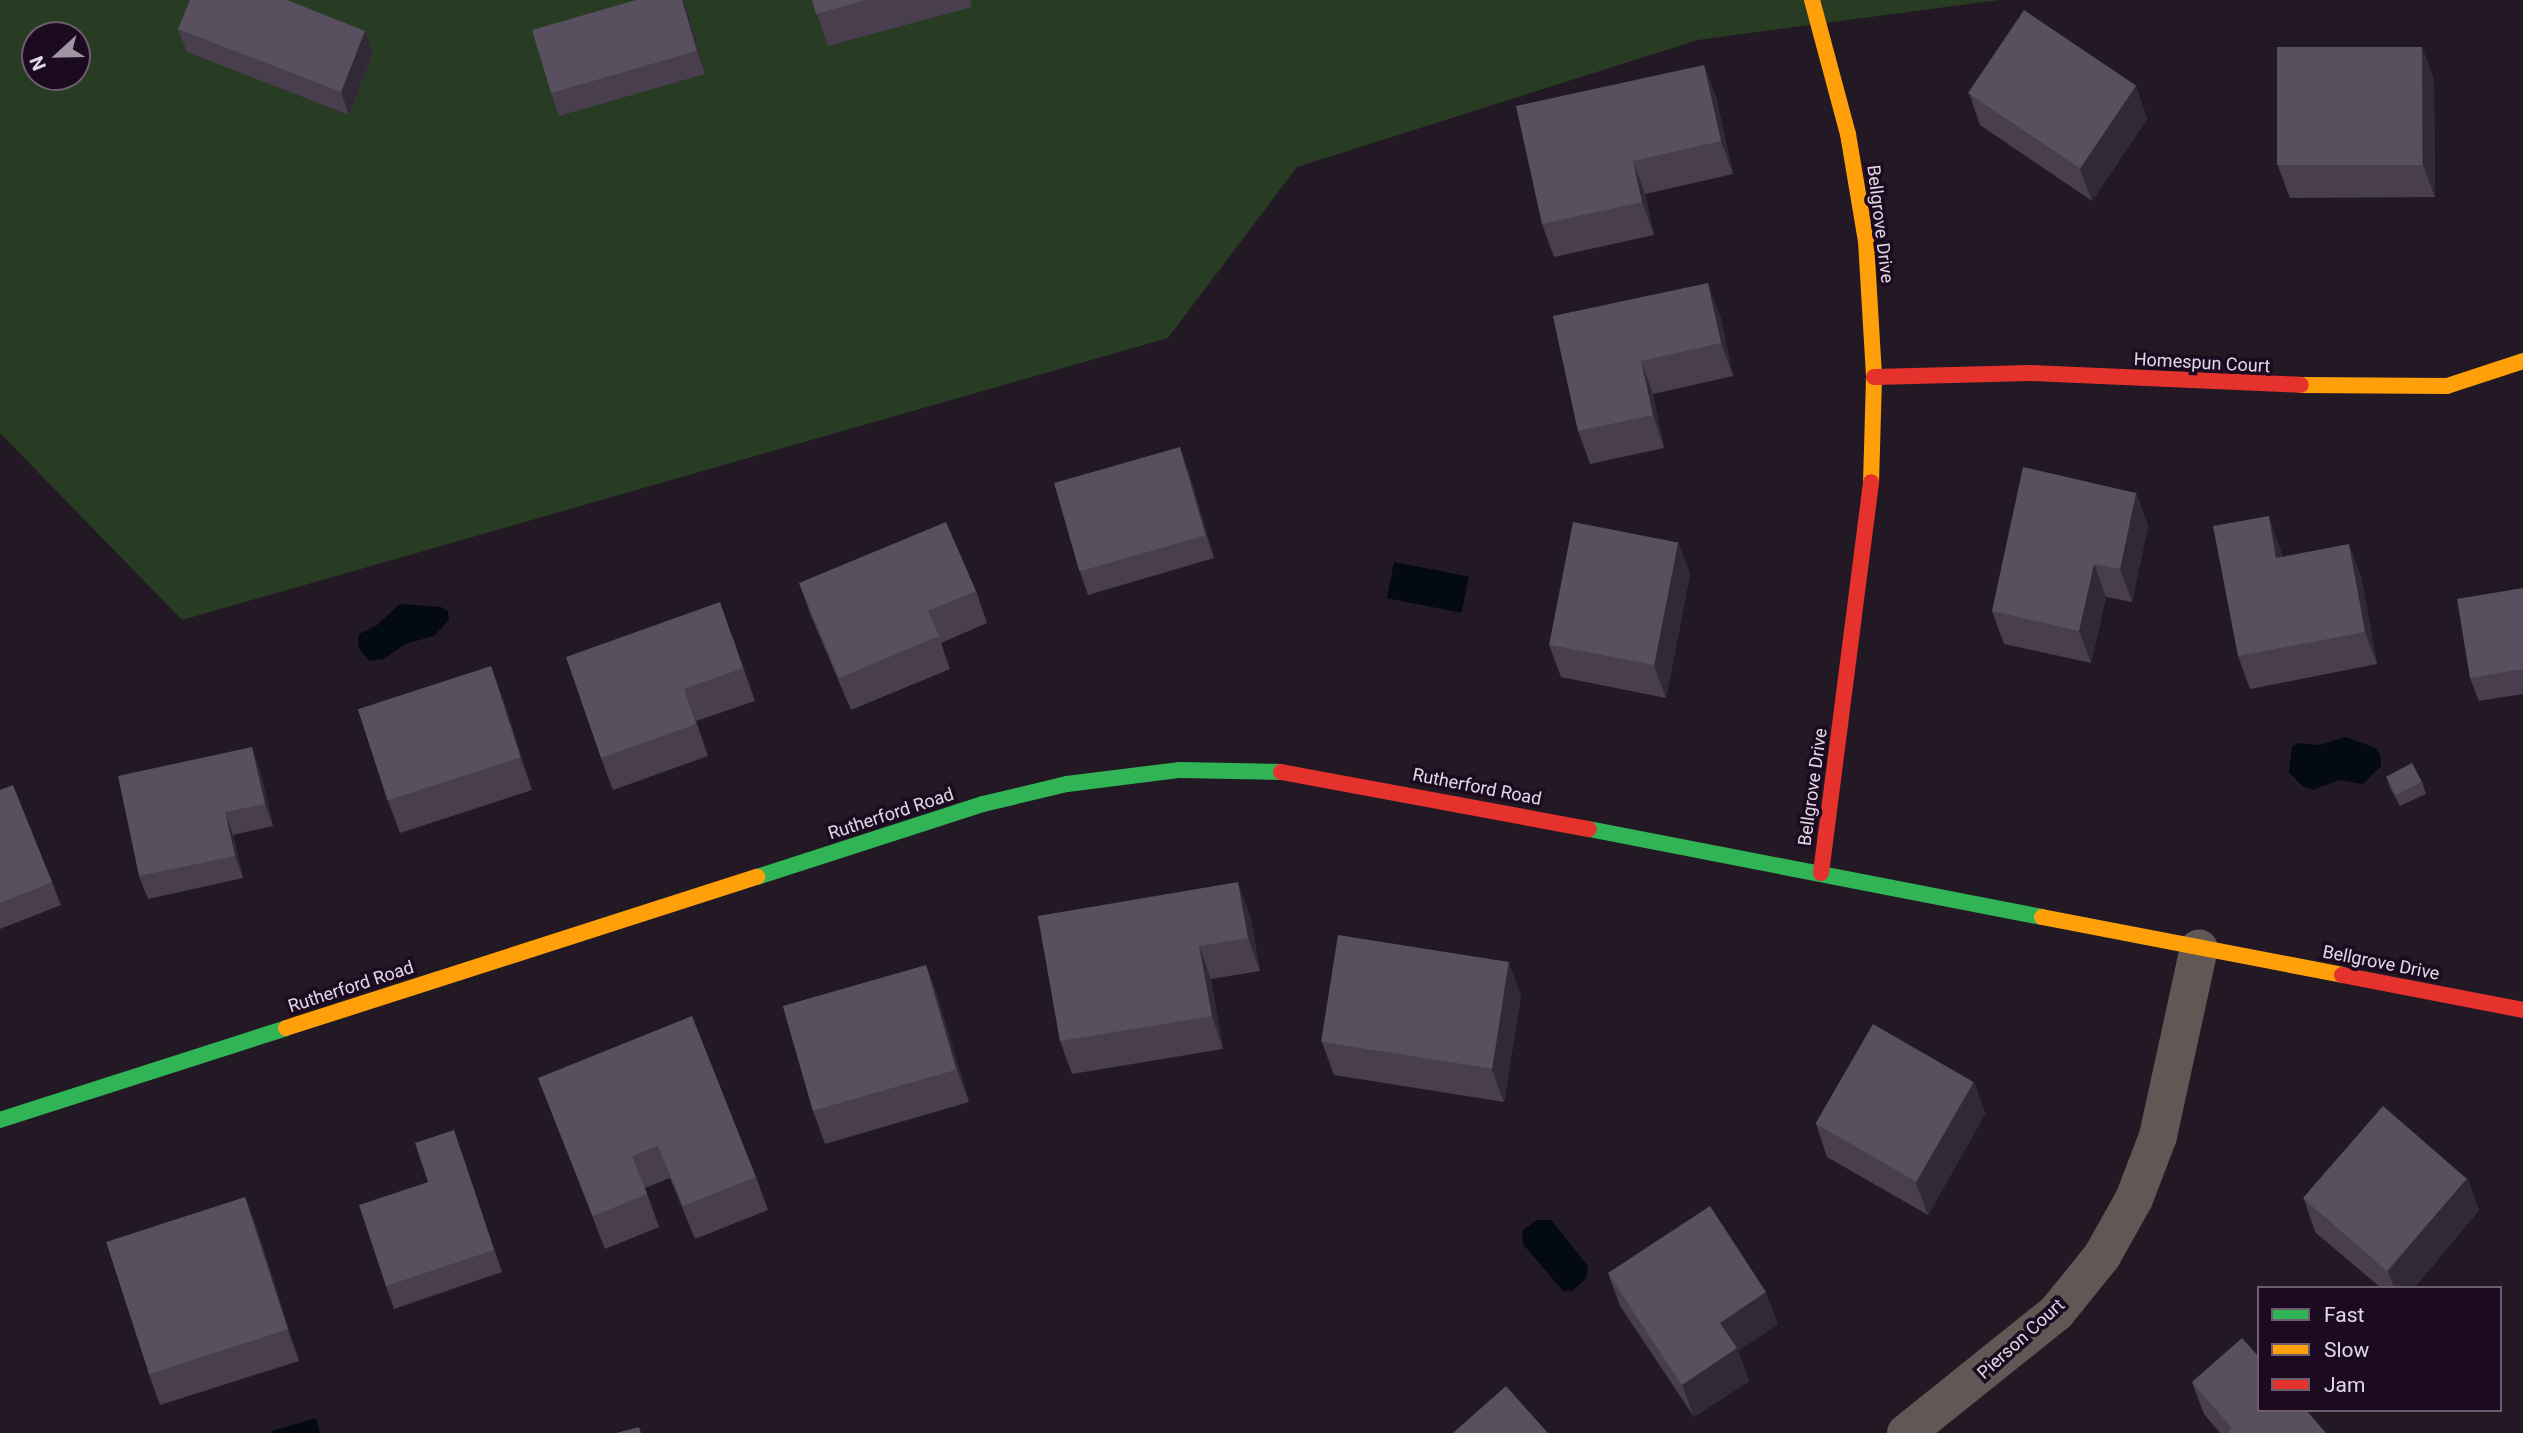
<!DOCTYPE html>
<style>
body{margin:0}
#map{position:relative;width:2523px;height:1433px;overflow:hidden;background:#221925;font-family:Roboto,sans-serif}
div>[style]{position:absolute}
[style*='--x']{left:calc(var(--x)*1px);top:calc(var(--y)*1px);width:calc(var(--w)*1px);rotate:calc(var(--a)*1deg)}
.green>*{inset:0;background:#283b23}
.water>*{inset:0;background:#030a13;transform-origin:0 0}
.street>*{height:38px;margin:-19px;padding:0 19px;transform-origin:19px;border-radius:19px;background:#615856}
.fast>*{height:16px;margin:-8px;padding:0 8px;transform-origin:8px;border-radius:8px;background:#30b455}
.slow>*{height:16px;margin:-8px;padding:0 8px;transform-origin:8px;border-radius:8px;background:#ff9f0a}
.jam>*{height:16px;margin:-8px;padding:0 8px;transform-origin:8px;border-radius:8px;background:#e5322d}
.wall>*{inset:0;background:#483e4e}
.shaded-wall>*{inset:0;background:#322937}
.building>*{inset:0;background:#584f5f;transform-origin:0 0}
span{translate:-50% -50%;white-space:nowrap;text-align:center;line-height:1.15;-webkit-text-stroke:7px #1c0b20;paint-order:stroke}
.street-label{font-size:18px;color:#e3d7e6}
.legend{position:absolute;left:2257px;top:1286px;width:245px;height:126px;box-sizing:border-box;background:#1c0b20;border:2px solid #6c5d6f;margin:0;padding:9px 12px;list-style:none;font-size:21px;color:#e3d7e6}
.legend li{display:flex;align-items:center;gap:14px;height:35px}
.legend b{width:35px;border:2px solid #6c5d6f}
.north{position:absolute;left:21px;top:21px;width:70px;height:70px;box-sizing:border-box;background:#1c0b20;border:2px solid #6c5d6f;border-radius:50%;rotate:248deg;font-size:19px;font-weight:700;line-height:28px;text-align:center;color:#e3d7e6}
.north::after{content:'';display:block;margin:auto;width:24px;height:32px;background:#9f94a2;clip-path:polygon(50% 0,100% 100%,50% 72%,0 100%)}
</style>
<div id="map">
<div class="green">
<i style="clip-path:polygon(evenodd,0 0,1999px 0,1698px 40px,1297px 167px,1168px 338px,182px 620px,0 433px,0 0,35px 35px,77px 35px,77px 77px,35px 77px,35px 35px)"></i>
</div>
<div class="water">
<i style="left:1394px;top:562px;width:76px;height:37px;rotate:11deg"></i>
<i style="clip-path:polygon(400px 604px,441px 607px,448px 611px,449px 620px,434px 636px,405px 644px,384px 659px,369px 661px,358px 647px,359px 634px,377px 625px)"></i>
<i style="clip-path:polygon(2345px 737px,2376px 748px,2381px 758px,2381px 766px,2363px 784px,2339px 780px,2313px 790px,2302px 786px,2289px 772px,2292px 747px,2297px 743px,2320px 745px)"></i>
<i style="clip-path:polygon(1537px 1220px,1551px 1220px,1588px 1266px,1586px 1279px,1572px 1291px,1563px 1291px,1523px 1244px,1522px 1231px)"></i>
<i style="clip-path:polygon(316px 1418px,320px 1433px,273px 1433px,272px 1431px)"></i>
</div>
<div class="street">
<i style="--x:1906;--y:1433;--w:192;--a:-38.7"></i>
<i style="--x:2056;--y:1313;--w:73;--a:-51.1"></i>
<i style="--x:2102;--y:1256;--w:65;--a:-60.7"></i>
<i style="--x:2134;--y:1199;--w:67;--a:-69.1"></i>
<i style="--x:2158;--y:1136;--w:192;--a:-77.7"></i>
</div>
<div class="fast">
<i style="--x:1589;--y:829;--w:461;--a:11"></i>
<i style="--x:757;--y:877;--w:237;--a:-17.9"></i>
<i style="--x:983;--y:804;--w:86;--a:-13.4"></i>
<i style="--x:1067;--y:784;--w:114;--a:-7.1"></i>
<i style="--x:1180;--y:770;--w:101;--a:1.1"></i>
<i style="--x:0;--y:1120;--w:300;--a:-17.8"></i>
</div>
<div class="slow">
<i style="--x:1812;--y:0;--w:139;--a:75"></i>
<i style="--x:1848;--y:134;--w:109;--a:80.5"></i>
<i style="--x:1866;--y:241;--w:136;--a:86.6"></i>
<i style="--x:1874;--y:377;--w:105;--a:91.6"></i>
<i style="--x:2301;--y:385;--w:146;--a:0.4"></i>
<i style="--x:2447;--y:386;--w:80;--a:-18.2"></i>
<i style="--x:2042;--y:917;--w:306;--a:10.9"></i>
<i style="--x:286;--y:1028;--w:495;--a:-17.8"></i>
</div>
<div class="jam">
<i style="--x:1874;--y:377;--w:156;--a:-1.5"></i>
<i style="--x:2030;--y:373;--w:271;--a:2.5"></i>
<i style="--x:1281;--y:772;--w:313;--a:10.5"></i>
<i style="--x:1821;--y:873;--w:394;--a:-82.7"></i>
<i style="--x:2342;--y:975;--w:184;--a:10.9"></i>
</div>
<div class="wall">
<i style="clip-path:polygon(812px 0,970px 0,972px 7px,828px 46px)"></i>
<i style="clip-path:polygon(687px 10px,705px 74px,559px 116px,551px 93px)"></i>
<i style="clip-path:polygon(178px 29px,373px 53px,349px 115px,187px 52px)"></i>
<i style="clip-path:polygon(2422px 47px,2434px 80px,2435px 197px,2290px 198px,2278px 166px)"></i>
<i style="clip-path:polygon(1704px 65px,1716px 97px,1733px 174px,1645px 194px,1654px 235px,1554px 257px,1542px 224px)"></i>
<i style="clip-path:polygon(2136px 86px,2147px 119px,2092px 201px,1980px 125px,1969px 93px)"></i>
<i style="clip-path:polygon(1720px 315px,1733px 376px,1653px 394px,1664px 448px,1590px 464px,1578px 431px,1553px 316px)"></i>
<i style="clip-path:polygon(1188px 469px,1214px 558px,1088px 595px,1080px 572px)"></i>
<i style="clip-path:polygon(2136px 493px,2148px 526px,2132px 602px,2106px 597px,2091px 663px,2004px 644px,1992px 611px)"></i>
<i style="clip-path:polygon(1678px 542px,1690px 574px,1666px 698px,1561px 677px,1549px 645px)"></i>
<i style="clip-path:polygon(2280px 548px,2282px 557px,2361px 576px,2377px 664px,2250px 689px,2238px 656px)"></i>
<i style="clip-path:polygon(799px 583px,976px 591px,987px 623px,941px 643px,950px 669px,851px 710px,811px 616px)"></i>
<i style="clip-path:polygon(2523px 588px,2523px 694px,2479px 701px,2470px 678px)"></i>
<i style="clip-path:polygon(732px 635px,755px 701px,696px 721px,708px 756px,613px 790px,601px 758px)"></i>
<i style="clip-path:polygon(491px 666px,503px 699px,532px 790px,400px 833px,388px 801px)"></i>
<i style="clip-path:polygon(260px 770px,273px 826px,233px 835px,243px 878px,148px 899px,139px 876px)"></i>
<i style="clip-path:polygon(2386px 776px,2422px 782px,2426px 794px,2400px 806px,2390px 788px)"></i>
<i style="clip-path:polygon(0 790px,52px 882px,61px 905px,0 929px)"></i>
<i style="clip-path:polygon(1250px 915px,1260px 971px,1211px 979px,1223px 1049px,1072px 1074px,1060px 1041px,1038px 916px)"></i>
<i style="clip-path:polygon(926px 965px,938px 998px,969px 1102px,825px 1144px,813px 1111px)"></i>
<i style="clip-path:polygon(1521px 995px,1504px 1102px,1334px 1075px,1322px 1042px)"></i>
<i style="clip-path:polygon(538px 1078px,756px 1177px,768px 1210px,695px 1239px,670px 1178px,645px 1188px,659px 1227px,605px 1249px)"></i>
<i style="clip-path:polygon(1974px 1082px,1985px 1114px,1928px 1215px,1827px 1157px,1816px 1124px)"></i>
<i style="clip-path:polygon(462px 1153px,502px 1272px,394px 1309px,386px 1286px,428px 1182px)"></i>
<i style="clip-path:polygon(2467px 1178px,2479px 1210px,2414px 1288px,2381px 1288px,2315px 1232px,2304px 1199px)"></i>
<i style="clip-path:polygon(245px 1197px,257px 1229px,299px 1361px,160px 1405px,148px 1372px)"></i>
<i style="clip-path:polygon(1608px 1273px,1778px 1324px,1738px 1351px,1749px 1381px,1694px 1417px,1620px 1306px)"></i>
<i style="clip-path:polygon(2192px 1382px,2326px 1433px,2220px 1433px,2204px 1414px)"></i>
</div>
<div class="shaded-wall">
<i style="clip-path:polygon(682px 0,683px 0,687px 10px,705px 74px,697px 51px)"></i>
<i style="clip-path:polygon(365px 31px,373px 53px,349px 115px,341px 92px)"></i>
<i style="clip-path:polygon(2422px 47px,2434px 80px,2435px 197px,2423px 165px)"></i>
<i style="clip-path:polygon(1704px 65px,1716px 97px,1733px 174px,1721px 141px)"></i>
<i style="clip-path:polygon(2136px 86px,2147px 119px,2092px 201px,2080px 169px)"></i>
<i style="clip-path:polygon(1633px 161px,1645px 194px,1654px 235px,1642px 202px)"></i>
<i style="clip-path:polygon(1708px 283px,1720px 315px,1733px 376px,1721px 343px)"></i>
<i style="clip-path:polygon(1641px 361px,1653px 394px,1664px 448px,1653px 415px)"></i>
<i style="clip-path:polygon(1180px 447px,1188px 469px,1214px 558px,1206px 535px)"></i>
<i style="clip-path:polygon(2136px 493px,2148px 526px,2132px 602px,2120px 569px)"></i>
<i style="clip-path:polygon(2269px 516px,2280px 548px,2288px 590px,2276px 558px)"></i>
<i style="clip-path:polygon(1678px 542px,1690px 574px,1666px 698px,1654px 666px)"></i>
<i style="clip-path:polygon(2349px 544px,2361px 576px,2377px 664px,2365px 632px)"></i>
<i style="clip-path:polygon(2094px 564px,2106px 597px,2091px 663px,2079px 631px)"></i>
<i style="clip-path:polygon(491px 666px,503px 699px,532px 790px,520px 757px)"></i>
<i style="clip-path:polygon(252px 747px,260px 770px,273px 826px,265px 804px)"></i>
<i style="clip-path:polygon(225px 812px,233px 835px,243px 878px,235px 856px)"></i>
<i style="clip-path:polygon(1238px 882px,1250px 915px,1260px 971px,1248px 938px)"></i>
<i style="clip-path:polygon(1199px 946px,1211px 979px,1223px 1049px,1212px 1016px)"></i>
<i style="clip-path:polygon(1509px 963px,1521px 995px,1504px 1102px,1492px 1070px)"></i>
<i style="clip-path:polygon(926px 965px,938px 998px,969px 1102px,957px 1070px)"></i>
<i style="clip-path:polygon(1974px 1082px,1985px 1114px,1928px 1215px,1916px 1183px)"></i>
<i style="clip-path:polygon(454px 1130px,462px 1153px,502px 1272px,494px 1250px)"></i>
<i style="clip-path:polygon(2467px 1178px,2479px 1210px,2414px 1288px,2394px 1288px,2388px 1271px)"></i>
<i style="clip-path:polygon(245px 1197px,257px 1229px,299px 1361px,287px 1329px)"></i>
<i style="clip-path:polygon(1766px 1292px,1778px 1324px,1738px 1351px,1749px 1381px,1694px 1417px,1682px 1385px,1720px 1323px)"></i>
</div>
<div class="building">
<i style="clip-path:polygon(190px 0,287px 0,365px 31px,341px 92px,178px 29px)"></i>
<i style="clip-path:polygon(636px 0,682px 0,697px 51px,551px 93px,532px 30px)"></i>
<i style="clip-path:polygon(812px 0,866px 0,816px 14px)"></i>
<i style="left:2024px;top:10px;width:135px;height:100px;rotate:34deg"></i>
<i style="left:2422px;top:47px;width:118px;height:145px;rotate:90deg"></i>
<i style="clip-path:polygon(1704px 65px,1721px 141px,1633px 161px,1642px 202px,1542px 224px,1516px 106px)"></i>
<i style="clip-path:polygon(1708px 283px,1721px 343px,1641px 361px,1653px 415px,1578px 431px,1553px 316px)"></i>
<i style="left:1180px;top:447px;width:92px;height:131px;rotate:74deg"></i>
<i style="clip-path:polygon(2023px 467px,2136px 493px,2120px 569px,2094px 564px,2079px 631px,1992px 611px)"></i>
<i style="clip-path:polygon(2269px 516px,2276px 558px,2349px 544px,2365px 632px,2238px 656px,2213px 526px)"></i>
<i style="clip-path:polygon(946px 522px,976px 591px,928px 611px,939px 636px,839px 678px,799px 583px)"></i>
<i style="left:1573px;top:522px;width:107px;height:125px;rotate:11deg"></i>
<i style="clip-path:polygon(2523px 588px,2523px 669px,2470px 678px,2457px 599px)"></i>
<i style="clip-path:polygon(720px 602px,743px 668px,684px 689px,696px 724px,601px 758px,566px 657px)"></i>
<i style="left:491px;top:666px;width:96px;height:140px;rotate:72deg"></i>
<i style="clip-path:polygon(252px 747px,265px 804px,225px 812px,235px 856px,139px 876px,118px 776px)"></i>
<i style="left:2412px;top:763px;width:21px;height:29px;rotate:62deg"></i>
<i style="clip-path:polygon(13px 785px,52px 882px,0 903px,0 790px)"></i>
<i style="clip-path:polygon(1238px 882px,1248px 938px,1199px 946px,1212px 1016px,1060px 1041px,1038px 916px)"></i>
<i style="left:1338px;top:935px;width:173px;height:108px;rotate:9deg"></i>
<i style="left:926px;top:965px;width:109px;height:149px;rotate:74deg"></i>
<i style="clip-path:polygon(692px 1016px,756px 1177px,683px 1206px,658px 1146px,632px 1156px,647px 1194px,593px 1216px,538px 1078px)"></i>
<i style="left:1873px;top:1024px;width:116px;height:115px;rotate:30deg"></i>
<i style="left:2383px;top:1106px;width:111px;height:122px;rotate:41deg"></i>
<i style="clip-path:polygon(454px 1130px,494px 1250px,386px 1286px,359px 1205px,428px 1182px,415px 1143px)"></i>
<i style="left:245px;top:1197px;width:139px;height:146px;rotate:72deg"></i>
<i style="clip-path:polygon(1710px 1206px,1766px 1292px,1720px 1323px,1737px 1348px,1682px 1385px,1608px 1273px)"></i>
<i style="clip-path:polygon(2242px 1338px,2259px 1357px,2259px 1410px,2306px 1410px,2326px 1433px,2227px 1433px,2232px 1428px,2192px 1382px)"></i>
<i style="clip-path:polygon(1506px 1386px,1548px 1433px,1453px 1433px)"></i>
<i style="clip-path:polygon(639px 1427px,641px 1433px,616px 1433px)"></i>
</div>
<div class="street-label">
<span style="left:1880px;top:224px;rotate:83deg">Bellgrove Drive</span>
<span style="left:2202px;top:363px;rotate:3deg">Homespun Court</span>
<span style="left:1477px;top:787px;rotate:11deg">Rutherford Road</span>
<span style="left:1813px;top:787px;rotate:-82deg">Bellgrove Drive</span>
<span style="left:891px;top:814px;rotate:-18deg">Rutherford Road</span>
<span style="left:2381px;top:963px;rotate:11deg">Bellgrove Drive</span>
<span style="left:351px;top:987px;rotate:-18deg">Rutherford Road</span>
<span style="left:2021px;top:1339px;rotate:-42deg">Pierson Court</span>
</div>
<ul class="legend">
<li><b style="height:9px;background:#30b455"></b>Fast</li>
<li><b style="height:9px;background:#ff9f0a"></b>Slow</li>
<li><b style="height:9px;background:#e5322d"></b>Jam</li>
</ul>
<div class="north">N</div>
</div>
